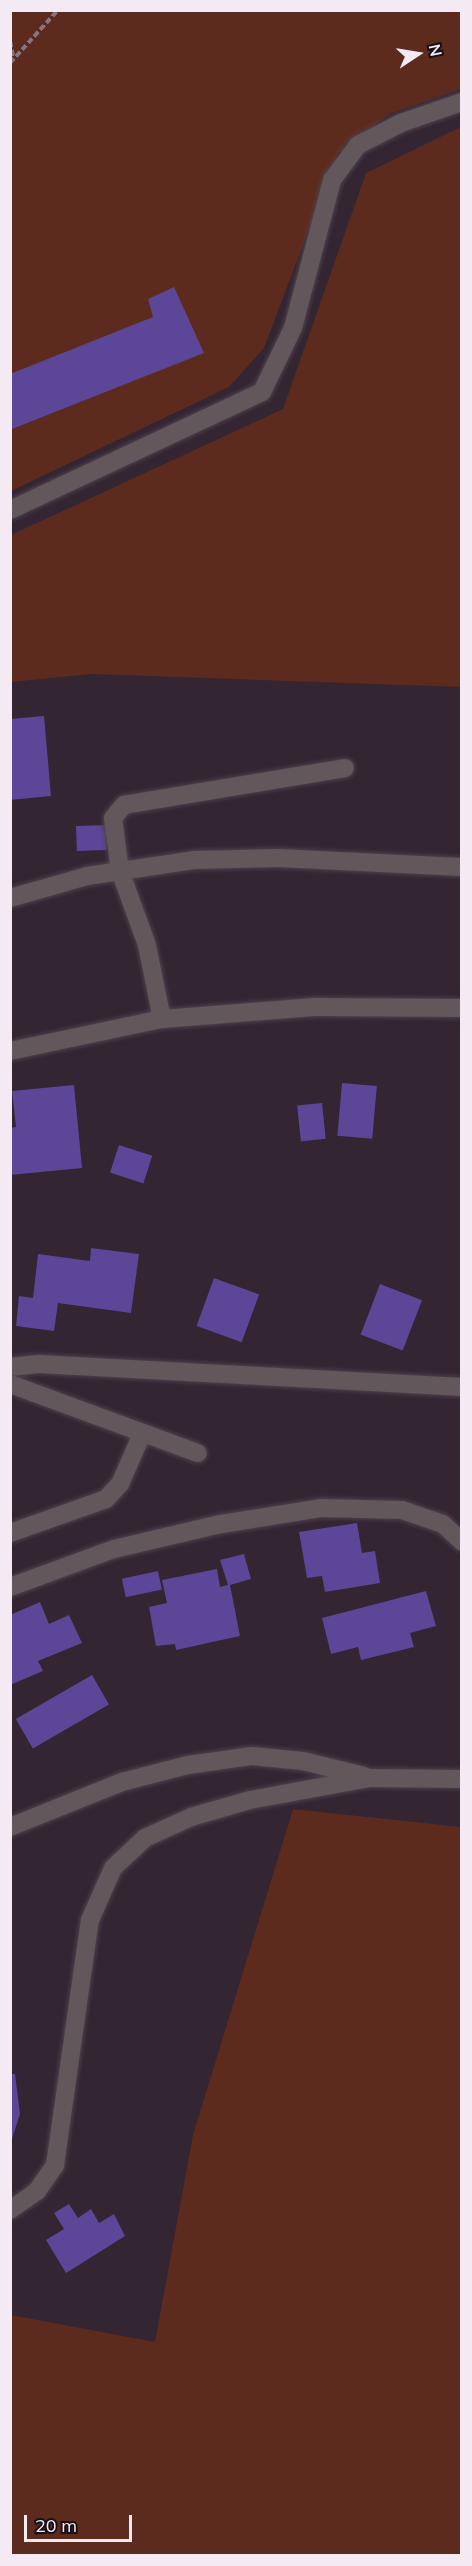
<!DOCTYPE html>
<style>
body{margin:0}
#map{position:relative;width:472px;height:2566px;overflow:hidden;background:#332532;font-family:Mulish,sans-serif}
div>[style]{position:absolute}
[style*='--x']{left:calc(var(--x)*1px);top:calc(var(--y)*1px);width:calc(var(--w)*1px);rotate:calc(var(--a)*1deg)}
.green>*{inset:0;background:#5d2b1d}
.building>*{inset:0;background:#5b4698;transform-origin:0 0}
.path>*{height:4px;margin-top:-2px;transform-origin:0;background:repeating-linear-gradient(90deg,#827681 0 6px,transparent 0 9px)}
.roads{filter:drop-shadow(0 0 2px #4e414d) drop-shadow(0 0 2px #4e414d)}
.minor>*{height:18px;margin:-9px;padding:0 9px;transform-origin:9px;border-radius:9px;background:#62575a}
span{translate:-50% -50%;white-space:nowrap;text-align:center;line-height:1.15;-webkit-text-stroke:4.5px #171016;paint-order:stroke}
.frame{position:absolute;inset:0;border:12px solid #f4eaf3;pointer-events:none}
.north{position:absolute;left:388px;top:24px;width:60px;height:60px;-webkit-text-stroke:4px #171016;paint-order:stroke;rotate:78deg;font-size:16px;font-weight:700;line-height:24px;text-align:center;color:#f4eaf3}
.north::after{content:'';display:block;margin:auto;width:21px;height:27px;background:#f4eaf3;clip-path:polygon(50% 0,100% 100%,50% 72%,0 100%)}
.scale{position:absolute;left:24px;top:2515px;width:108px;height:27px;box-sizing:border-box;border:3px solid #f4eaf3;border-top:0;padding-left:8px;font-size:18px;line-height:21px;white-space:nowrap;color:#f4eaf3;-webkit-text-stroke:4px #171016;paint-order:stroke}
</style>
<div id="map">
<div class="green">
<i style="clip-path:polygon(10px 11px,462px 11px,461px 89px,389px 114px,337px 155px,264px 348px,229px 387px,11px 491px)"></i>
<i style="clip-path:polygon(461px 127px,461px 687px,92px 674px,11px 682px,11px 535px,283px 409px,366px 173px)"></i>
<i style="clip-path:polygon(293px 1809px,461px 1827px,461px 2555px,11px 2555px,11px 2315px,155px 2342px,193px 2135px)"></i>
</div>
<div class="building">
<i style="clip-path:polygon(174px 287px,204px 353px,12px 429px,10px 374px,153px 317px,148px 299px)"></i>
<i style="clip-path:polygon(44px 716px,51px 796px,10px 800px,10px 719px)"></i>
<i style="left:106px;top:825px;width:25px;height:30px;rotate:88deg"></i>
<i style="left:342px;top:1083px;width:35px;height:53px;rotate:5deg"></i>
<i style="clip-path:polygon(74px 1085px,82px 1168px,10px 1175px,10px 1128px,16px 1127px,12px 1091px)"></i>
<i style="left:322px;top:1103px;width:36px;height:25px;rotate:84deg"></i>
<i style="left:119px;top:1145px;width:35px;height:29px;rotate:18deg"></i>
<i style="clip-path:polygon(91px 1248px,139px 1254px,131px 1313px,58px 1303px,54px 1331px,16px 1326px,19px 1296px,33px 1298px,38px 1254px,90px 1261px)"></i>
<i style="left:214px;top:1278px;width:48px;height:51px;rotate:20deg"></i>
<i style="left:380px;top:1284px;width:45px;height:54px;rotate:21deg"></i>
<i style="clip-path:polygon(357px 1523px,362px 1553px,375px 1551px,380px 1583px,325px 1592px,322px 1576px,307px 1578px,299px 1532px)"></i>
<i style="clip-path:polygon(244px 1554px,251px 1579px,230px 1585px,240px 1636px,176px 1650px,175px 1644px,156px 1646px,149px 1607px,167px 1603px,162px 1580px,217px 1569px,220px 1587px,228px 1585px,220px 1560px)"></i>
<i style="left:158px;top:1571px;width:19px;height:37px;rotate:78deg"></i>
<i style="clip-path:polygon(426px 1591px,436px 1626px,410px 1633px,414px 1647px,361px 1660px,358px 1647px,331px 1654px,322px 1618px)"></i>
<i style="clip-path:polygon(40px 1602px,49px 1624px,69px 1615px,82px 1643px,38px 1661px,43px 1671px,10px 1685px,10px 1615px)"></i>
<i style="left:92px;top:1675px;width:34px;height:88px;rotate:60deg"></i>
<i style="clip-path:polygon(10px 2074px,15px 2074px,20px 2114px,11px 2142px)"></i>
<i style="clip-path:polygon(69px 2204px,78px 2218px,91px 2209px,99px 2223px,114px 2214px,125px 2236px,66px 2273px,46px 2240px,64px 2229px,54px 2213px)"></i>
</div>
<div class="path">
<i style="--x:10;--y:41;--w:16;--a:79"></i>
<i style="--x:10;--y:63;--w:72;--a:-47.8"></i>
</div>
<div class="roads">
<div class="minor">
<i style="--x:10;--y:510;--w:278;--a:-25.1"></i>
<i style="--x:262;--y:392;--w:71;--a:-64.2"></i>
<i style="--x:293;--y:328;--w:153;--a:-75.2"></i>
<i style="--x:332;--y:180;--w:44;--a:-53.4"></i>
<i style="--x:358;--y:145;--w:48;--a:-27.1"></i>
<i style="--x:401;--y:123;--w:65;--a:-19"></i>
<i style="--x:10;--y:898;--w:80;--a:-15.9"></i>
<i style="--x:87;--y:876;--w:108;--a:-8.5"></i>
<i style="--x:194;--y:860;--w:84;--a:-1.4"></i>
<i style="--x:278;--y:858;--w:184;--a:2.8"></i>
<i style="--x:162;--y:1019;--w:76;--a:-101.5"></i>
<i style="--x:147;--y:945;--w:79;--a:-110"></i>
<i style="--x:120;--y:871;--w:53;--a:-97.5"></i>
<i style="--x:113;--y:818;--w:17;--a:-50"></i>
<i style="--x:124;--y:805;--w:224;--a:-9.5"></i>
<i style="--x:10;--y:1051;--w:155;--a:-11.9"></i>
<i style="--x:162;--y:1019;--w:153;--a:-4.5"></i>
<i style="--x:315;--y:1007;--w:147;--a:0.4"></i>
<i style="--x:10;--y:1367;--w:29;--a:-6"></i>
<i style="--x:39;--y:1364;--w:424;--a:3.1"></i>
<i style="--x:10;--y:1384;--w:200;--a:20.2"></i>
<i style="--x:10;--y:1533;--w:102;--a:-19.5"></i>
<i style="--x:106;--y:1499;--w:21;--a:-47"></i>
<i style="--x:120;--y:1484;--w:55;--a:-66.3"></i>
<i style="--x:10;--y:1587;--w:111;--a:-20.1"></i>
<i style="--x:114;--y:1549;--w:110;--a:-13.2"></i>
<i style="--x:221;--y:1524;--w:101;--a:-9.1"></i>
<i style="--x:321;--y:1508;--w:81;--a:1.4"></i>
<i style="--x:402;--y:1510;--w:43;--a:18.9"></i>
<i style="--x:443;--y:1524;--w:26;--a:43"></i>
<i style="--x:10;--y:1827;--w:121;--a:-21.9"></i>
<i style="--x:122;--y:1782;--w:68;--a:-14.4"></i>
<i style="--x:188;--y:1765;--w:65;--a:-8"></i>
<i style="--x:252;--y:1756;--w:51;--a:5.6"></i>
<i style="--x:303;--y:1761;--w:63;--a:13.8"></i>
<i style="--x:10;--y:2210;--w:33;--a:-35"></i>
<i style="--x:37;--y:2191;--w:32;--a:-55"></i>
<i style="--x:55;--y:2165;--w:247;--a:-81.9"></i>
<i style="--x:90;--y:1920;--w:57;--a:-66.1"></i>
<i style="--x:113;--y:1868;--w:44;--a:-43.2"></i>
<i style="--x:145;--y:1838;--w:51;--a:-24.5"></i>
<i style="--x:191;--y:1817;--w:61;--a:-16.1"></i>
<i style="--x:250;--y:1800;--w:122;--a:-10.4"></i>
<i style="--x:370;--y:1778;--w:92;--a:0.6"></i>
</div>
</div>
<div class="frame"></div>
<div class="north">N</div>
<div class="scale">20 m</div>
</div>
